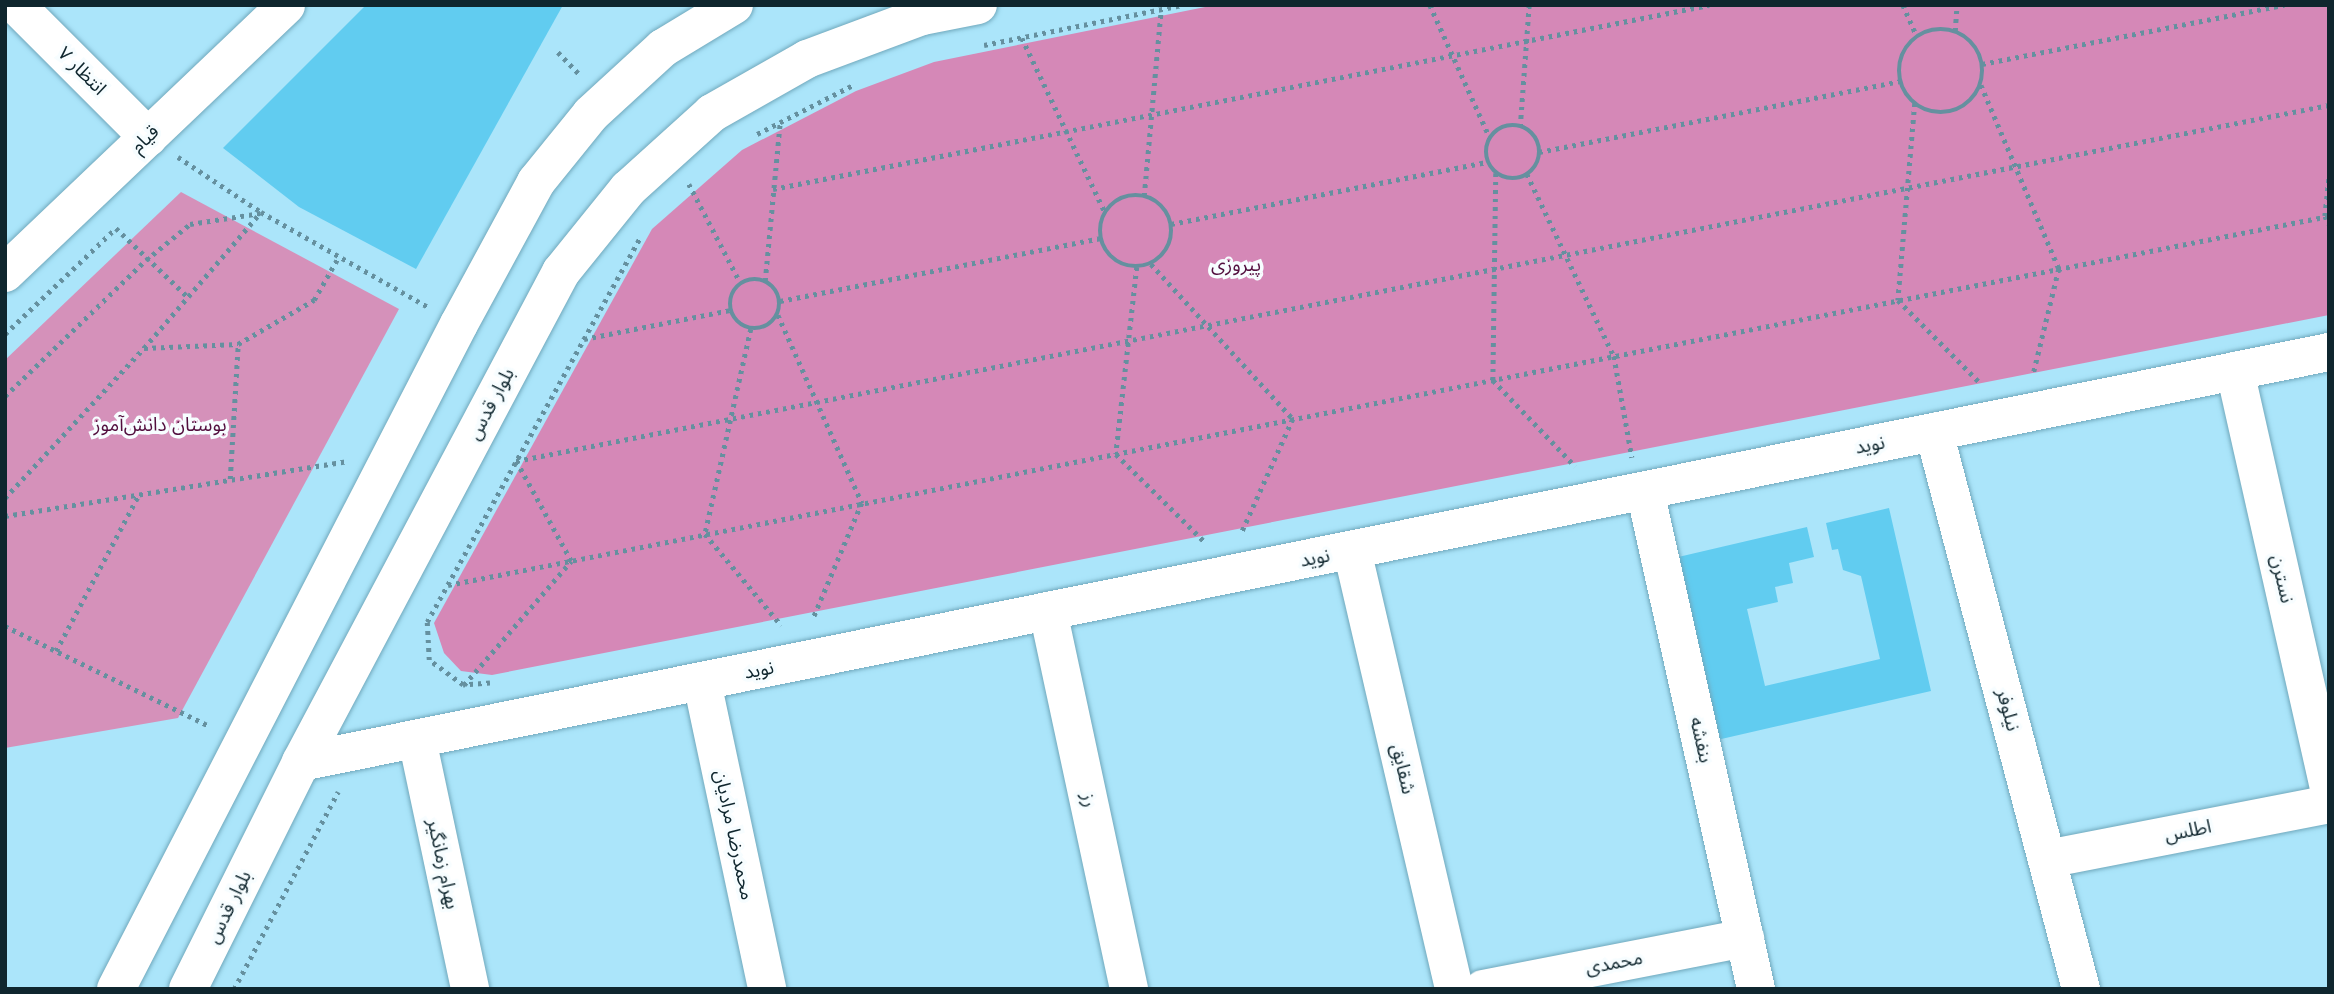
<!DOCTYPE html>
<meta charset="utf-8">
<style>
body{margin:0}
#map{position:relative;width:2334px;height:994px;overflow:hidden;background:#abe5fa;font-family:Inter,"Noto Sans Arabic",sans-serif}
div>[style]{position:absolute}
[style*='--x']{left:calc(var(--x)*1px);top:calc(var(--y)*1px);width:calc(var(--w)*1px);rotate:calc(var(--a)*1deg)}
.green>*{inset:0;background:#d591ba}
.forest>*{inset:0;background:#d588b7}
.building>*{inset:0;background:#61ccf0}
.path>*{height:4.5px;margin-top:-2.25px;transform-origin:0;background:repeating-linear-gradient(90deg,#65909f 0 3.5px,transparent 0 8.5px)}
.path>.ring{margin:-2.25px;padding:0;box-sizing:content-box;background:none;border:4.5px solid #65909f;border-radius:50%}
.roads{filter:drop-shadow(0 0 2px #70a8bc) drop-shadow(0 0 2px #70a8bc)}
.minor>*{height:38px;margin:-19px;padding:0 19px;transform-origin:19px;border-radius:19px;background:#fff}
.major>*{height:38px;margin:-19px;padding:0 19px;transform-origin:19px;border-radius:19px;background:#fff}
span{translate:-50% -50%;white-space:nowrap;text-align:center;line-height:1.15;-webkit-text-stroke:7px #f7fdff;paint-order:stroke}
.street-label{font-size:19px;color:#0f262e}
.park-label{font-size:19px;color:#520e3e}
.frame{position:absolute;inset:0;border:7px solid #0f262e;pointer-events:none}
</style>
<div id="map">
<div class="green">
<i style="clip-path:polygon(181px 192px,399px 309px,178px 718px,5px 748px,5px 360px)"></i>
</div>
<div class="forest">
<i style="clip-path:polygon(1215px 5px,2329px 5px,2329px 315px,492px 675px,461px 671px,444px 653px,434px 623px,652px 229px,742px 150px,856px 91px,934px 62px)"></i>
</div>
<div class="building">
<i style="clip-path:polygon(366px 5px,563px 5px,416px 269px,299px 207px,223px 148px)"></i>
<i style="clip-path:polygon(1889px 508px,1931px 691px,1717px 740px,1674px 558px,1807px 527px,1814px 557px,1789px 563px,1793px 583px,1775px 587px,1778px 602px,1747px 609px,1765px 686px,1880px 659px,1861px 576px,1843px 570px,1838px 549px,1832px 550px,1826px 523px)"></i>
</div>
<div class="path">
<i style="--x:1430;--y:5;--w:146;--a:65.7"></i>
<i style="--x:1903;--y:5;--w:35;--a:66"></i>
<i class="ring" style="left:1899px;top:29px;width:79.5px;height:79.5px"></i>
<i style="--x:1955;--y:31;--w:26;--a:-86"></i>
<i style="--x:1022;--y:38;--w:193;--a:64.5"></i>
<i style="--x:984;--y:45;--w:202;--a:-11.4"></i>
<i style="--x:558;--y:52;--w:30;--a:46"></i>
<i style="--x:1982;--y:64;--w:308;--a:-11.1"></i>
<i style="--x:1981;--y:85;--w:200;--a:67"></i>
<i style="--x:2059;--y:269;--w:110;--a:103.7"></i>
<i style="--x:1915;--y:103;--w:198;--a:94.9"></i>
<i style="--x:1898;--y:300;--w:117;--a:45.3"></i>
<i class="ring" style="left:1486px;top:125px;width:49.5px;height:49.5px"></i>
<i style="--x:1520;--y:127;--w:122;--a:-85.8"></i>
<i style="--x:757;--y:134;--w:110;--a:-27"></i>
<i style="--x:1539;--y:152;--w:368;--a:-11.1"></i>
<i style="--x:178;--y:157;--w:100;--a:33.5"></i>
<i style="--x:261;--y:212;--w:192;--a:29.6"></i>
<i style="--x:1496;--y:173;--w:207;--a:90.8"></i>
<i style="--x:1493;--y:380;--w:119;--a:46.4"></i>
<i style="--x:1527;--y:174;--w:202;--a:64.5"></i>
<i style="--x:1614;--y:356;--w:103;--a:79.9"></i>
<i style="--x:2329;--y:179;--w:37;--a:96"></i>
<i style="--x:2325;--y:216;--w:9;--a:63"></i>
<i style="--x:689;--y:184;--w:113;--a:62.5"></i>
<i style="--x:773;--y:189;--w:954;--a:-11.12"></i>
<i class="ring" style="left:1100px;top:195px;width:67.5px;height:67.5px"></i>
<i style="--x:1144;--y:196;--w:187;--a:-84.8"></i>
<i style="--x:1171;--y:224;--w:323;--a:-11.1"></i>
<i style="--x:1151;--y:264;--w:210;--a:47.5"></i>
<i style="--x:1293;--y:419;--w:126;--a:114.3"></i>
<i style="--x:1137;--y:267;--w:188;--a:96.4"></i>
<i style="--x:1116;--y:454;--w:125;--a:44.7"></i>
<i class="ring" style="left:730px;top:279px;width:45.5px;height:45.5px"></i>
<i style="--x:765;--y:281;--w:159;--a:-84.6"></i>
<i style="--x:780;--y:301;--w:326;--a:-11.1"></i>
<i style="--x:778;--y:315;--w:206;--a:65.9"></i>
<i style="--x:862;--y:503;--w:126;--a:112.9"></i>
<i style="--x:751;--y:329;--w:210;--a:102.6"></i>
<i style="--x:705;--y:534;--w:119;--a:50.1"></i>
<i style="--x:5;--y:334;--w:153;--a:-43.7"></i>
<i style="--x:116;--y:228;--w:100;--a:43.8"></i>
<i style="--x:584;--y:339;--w:150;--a:-11.2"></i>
<i style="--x:144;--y:348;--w:94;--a:-2.4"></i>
<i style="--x:238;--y:344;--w:88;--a:-30.1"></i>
<i style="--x:314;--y:300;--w:48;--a:-60.3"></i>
<i style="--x:5;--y:396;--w:196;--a:-44"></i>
<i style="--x:146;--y:260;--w:57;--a:-39.3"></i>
<i style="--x:190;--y:224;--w:71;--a:-8.9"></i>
<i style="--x:230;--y:479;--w:135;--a:-86.6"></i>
<i style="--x:5;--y:498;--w:205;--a:-47.2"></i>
<i style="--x:144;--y:348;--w:179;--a:-49.3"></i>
<i style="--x:5;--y:516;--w:346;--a:-9.1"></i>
<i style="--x:448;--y:585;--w:1917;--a:-11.1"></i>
<i style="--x:5;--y:626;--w:227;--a:26.1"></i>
<i style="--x:56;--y:651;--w:178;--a:-62.1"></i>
<i style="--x:490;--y:683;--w:27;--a:176"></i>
<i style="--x:463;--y:685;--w:42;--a:-143.7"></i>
<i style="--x:429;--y:660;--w:38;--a:-93"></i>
<i style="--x:427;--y:622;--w:438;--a:-61"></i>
<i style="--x:464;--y:685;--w:164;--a:-49.2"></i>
<i style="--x:571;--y:561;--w:114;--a:-118.8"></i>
<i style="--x:516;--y:461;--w:1848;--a:-11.11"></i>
<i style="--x:234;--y:989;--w:223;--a:-62.2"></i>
</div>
<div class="roads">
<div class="minor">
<i style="--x:16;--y:5;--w:187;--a:45"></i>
<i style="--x:5;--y:273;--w:388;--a:-43.6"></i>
<i style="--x:2235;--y:371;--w:426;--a:77.3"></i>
<i style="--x:1934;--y:432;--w:576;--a:75.22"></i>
<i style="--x:1645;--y:491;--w:510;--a:77.43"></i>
<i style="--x:1352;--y:550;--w:451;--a:76.9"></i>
<i style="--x:1048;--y:611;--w:387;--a:77.9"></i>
<i style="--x:702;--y:682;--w:314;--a:78"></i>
<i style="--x:417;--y:739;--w:256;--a:78"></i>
<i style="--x:301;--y:762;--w:2069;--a:-11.43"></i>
<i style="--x:2047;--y:859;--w:287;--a:-11"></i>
<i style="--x:1483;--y:989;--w:267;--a:-11"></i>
</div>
<div class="major">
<i style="--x:116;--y:989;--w:748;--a:-62.72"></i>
<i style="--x:459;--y:324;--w:162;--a:-61.5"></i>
<i style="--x:536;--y:182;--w:87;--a:-51"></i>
<i style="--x:591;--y:114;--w:98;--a:-42.5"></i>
<i style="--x:663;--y:48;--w:83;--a:-31.2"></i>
<i style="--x:188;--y:989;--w:254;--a:-63.5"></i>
<i style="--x:301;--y:762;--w:555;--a:-62.05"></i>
<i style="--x:561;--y:272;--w:107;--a:-51.1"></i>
<i style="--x:628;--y:189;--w:113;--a:-42.1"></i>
<i style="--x:712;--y:113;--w:109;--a:-29.6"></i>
<i style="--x:807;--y:59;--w:123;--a:-20.5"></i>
<i style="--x:922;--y:16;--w:57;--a:-11.1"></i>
</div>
</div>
<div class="street-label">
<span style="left:82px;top:71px;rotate:45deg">انتظار ۷</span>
<span style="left:145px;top:139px;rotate:-44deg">قیام</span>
<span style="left:491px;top:404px;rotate:-62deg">بلوار قدس</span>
<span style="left:1870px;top:445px;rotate:-11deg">نوید</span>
<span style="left:1315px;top:558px;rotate:-11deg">نوید</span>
<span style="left:2282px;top:579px;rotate:77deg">نسترن</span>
<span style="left:759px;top:670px;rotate:-11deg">نوید</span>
<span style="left:2008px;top:710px;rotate:75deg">نیلوفر</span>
<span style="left:1701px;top:740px;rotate:77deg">بنفشه</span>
<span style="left:1403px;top:769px;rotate:77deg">شقایق</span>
<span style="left:1089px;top:800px;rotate:78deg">رز</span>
<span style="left:2188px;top:831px;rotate:-11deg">اطلس</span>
<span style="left:734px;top:835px;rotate:78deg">محمدرضا مرادیان</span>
<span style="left:443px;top:864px;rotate:78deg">بهرام زمانگیر</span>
<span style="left:229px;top:907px;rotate:-64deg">بلوار قدس</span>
<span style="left:1614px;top:963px;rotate:-11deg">محمدی</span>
</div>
<div class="park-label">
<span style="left:1236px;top:265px">پیروزی</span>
<span style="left:160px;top:425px">بوستان دانش‌آموز</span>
</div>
<div class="frame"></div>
</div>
